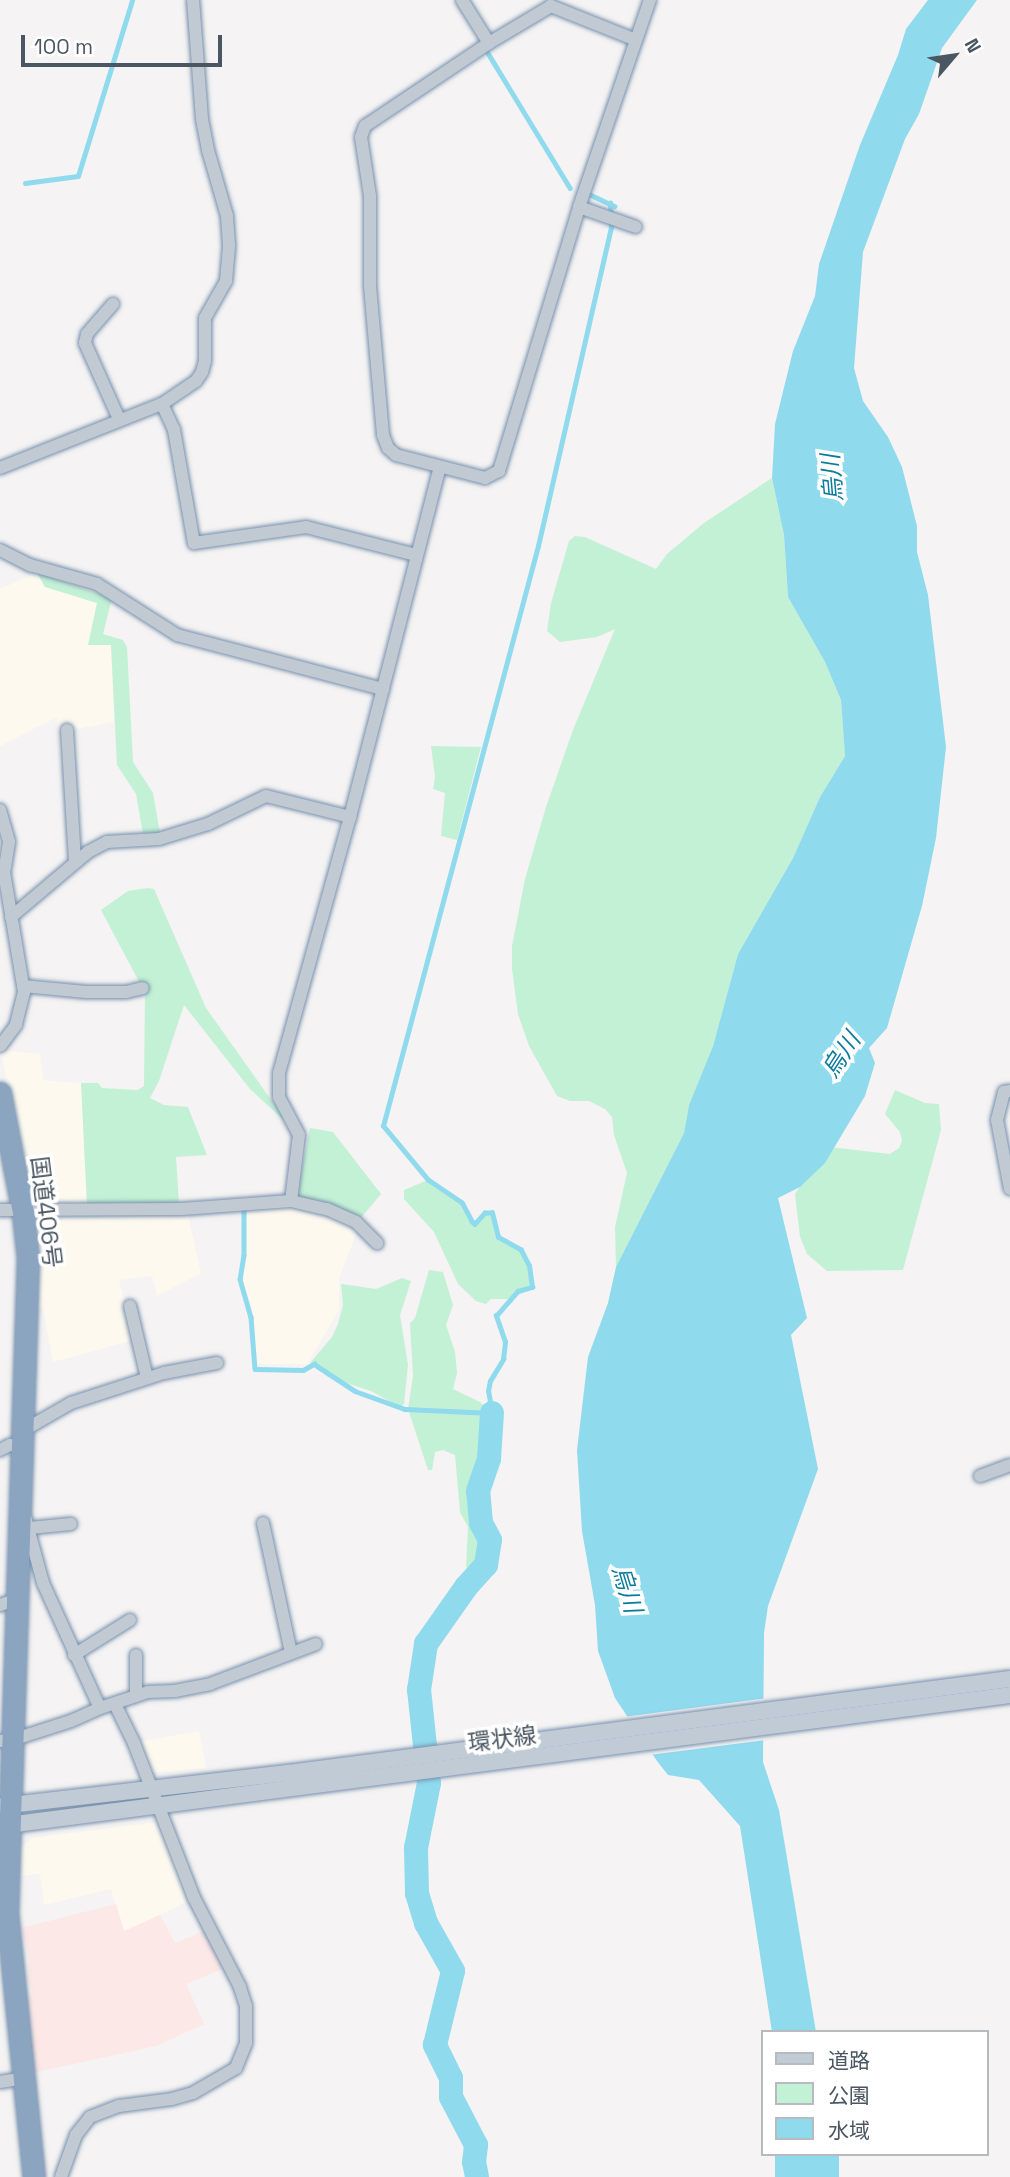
<!DOCTYPE html>
<meta charset="utf-8">
<style>
body{margin:0}
#map{position:relative;width:1010px;height:2177px;overflow:hidden;background:#f5f3f3;font-family:"Space Grotesk","Noto Sans JP",sans-serif}
div>[style]{position:absolute}
[style*='--x']{left:calc(var(--x)*1px);top:calc(var(--y)*1px);width:calc(var(--w)*1px);rotate:calc(var(--a)*1deg)}
.commercial>*{inset:0;background:#fdf9ef}
.medical>*{inset:0;background:#fce8e6}
.green>*{inset:0;background:#c3f1d5}
.water>*{inset:0;background:#90daee;transform-origin:0 0}
.pier>*{inset:0;background:#f5f3f3}
.stream>*{height:4.5px;margin:-2.25px;padding:0 2.25px;transform-origin:2.25px;border-radius:2.25px;background:#90daee}
.river>*{height:24px;margin:-12px;padding:0 12px;transform-origin:12px;border-radius:12px;background:#90daee}
.roads{filter:drop-shadow(0 0 2px #7690ad) drop-shadow(0 0 2px #7690ad)}
.street>*{height:12px;margin:-6px;padding:0 6px;transform-origin:6px;border-radius:6px;background:#c1cad2}
.secondary>*{height:16px;margin:-8px;padding:0 8px;transform-origin:8px;border-radius:8px;background:#c1cbd6}
.highway>*{height:21px;margin:-10.5px;padding:0 10.5px;transform-origin:10.5px;border-radius:10.5px;background:#8ba5c1}
span{translate:-50% -50%;white-space:nowrap;text-align:center;line-height:1.15;-webkit-text-stroke:7px #fff;paint-order:stroke}
.street-label{font-size:23px;color:#4a5661}
.water-label{font-size:24px;color:#0c7c9b;font-style:italic}
.legend{position:absolute;left:761px;top:2030px;width:228px;height:126px;box-sizing:border-box;background:#fff;border:2px solid #b7bbc0;margin:0;padding:9px 12px;list-style:none;font-size:21px;color:#4a5661}
.legend li{display:flex;align-items:center;gap:14px;height:35px}
.legend b{width:35px;border:2px solid #b7bbc0}
.north{position:absolute;left:919px;top:21px;width:70px;height:70px;-webkit-text-stroke:5px #fff;paint-order:stroke;rotate:61deg;font-size:19px;font-weight:700;line-height:28px;text-align:center;color:#4a5661}
.north::after{content:'';display:block;margin:auto;width:24px;height:32px;background:#4a5661;clip-path:polygon(50% 0,100% 100%,50% 72%,0 100%)}
.scale{position:absolute;left:21px;top:35px;width:201px;height:32px;box-sizing:border-box;border:4px solid #4a5661;border-top:0;padding-left:9px;font-size:21px;line-height:24px;white-space:nowrap;color:#4a5661;-webkit-text-stroke:5px #fff;paint-order:stroke}
</style>
<div id="map">
<div class="commercial">
<i style="clip-path:polygon(37px 573px,45px 587px,97px 603px,88px 645px,111px 645px,114px 722px,76px 729px,78px 762px,60px 764px,57px 717px,0 746px,0 589px)"></i>
<i style="clip-path:polygon(1px 1050px,40px 1054px,43px 1080px,81px 1083px,87px 1205px,29px 1205px)"></i>
<i style="clip-path:polygon(289px 1206px,324px 1214px,357px 1232px,339px 1278px,339px 1310px,307px 1364px,256px 1364px,251px 1318px,240px 1280px,247px 1209px)"></i>
<i style="clip-path:polygon(188px 1215px,201px 1273px,157px 1296px,152px 1276px,119px 1280px,134px 1340px,53px 1362px,43px 1308px,35px 1307px,32px 1227px,37px 1220px)"></i>
<i style="clip-path:polygon(199px 1731px,206px 1768px,149px 1773px,137px 1742px)"></i>
<i style="clip-path:polygon(159px 1822px,191px 1900px,123px 1932px,111px 1889px,44px 1905px,40px 1874px,19px 1876px,18px 1851px,32px 1838px)"></i>
</div>
<div class="medical">
<i style="clip-path:polygon(116px 1904px,124px 1931px,160px 1915px,175px 1943px,205px 1931px,225px 1968px,186px 1984px,204px 2024px,156px 2046px,32px 2073px,25px 2003px,32px 1993px,28px 1979px,29px 1956px,21px 1928px)"></i>
</div>
<div class="green">
<i style="clip-path:polygon(772px 478px,784px 535px,788px 597px,825px 662px,841px 700px,845px 756px,820px 797px,793px 858px,738px 954px,713px 1046px,689px 1105px,684px 1133px,616px 1267px,615px 1227px,627px 1173px,614px 1135px,612px 1117px,605px 1109px,589px 1101px,570px 1101px,557px 1096px,529px 1046px,518px 1014px,512px 969px,512px 946px,525px 879px,546px 807px,573px 730px,615px 629px,597px 637px,560px 642px,547px 631px,551px 603px,569px 541px,575px 536px,585px 537px,656px 569px,667px 554px,704px 523px)"></i>
<i style="clip-path:polygon(37px 573px,112px 598px,103px 634px,123px 640px,127px 647px,133px 762px,153px 793px,160px 833px,143px 834px,136px 794px,117px 765px,111px 645px,88px 645px,97px 603px,45px 587px)"></i>
<i style="clip-path:polygon(431px 746px,481px 747px,457px 840px,441px 836px,445px 793px,433px 789px,435px 777px)"></i>
<i style="clip-path:polygon(148px 888px,154px 889px,206px 1008px,289px 1125px,250px 1089px,184px 1005px,159px 1081px,150px 1098px,164px 1105px,188px 1107px,207px 1155px,176px 1157px,179px 1204px,87px 1205px,81px 1083px,98px 1083px,102px 1088px,138px 1090px,144px 1086px,145px 993px,101px 910px,128px 891px)"></i>
<i style="clip-path:polygon(895px 1090px,925px 1103px,939px 1104px,941px 1130px,903px 1270px,827px 1271px,807px 1254px,800px 1237px,795px 1194px,824px 1150px,830px 1147px,890px 1154px,899px 1148px,902px 1141px,900px 1132px,885px 1114px)"></i>
<i style="clip-path:polygon(310px 1128px,333px 1132px,381px 1194px,360px 1219px,296px 1199px)"></i>
<i style="clip-path:polygon(428px 1180px,462px 1203px,475px 1224px,485px 1213px,492px 1213px,498px 1237px,521px 1250px,524px 1256px,531px 1278px,529px 1289px,518px 1291px,510px 1299px,491px 1299px,486px 1304px,476px 1301px,458px 1284px,434px 1232px,404px 1199px,404px 1190px)"></i>
<i style="clip-path:polygon(429px 1270px,443px 1272px,453px 1305px,446px 1325px,455px 1352px,457px 1373px,453px 1389px,480px 1402px,492px 1413px,489px 1459px,478px 1491px,481px 1523px,490px 1540px,486px 1565px,481px 1572px,466px 1567px,468px 1527px,460px 1512px,455px 1455px,443px 1450px,435px 1452px,432px 1470px,428px 1470px,408px 1409px,413px 1376px,410px 1323px,415px 1318px)"></i>
<i style="clip-path:polygon(402px 1278px,411px 1281px,400px 1315px,408px 1365px,404px 1404px,400px 1407px,371px 1391px,328px 1377px,310px 1363px,332px 1337px,338px 1324px,343px 1305px,341px 1284px,376px 1289px)"></i>
</div>
<div class="water">
<i style="clip-path:polygon(928px 0,977px 0,942px 48px,919px 114px,905px 139px,863px 252px,854px 368px,863px 401px,888px 437px,902px 467px,917px 526px,917px 552px,928px 595px,946px 747px,936px 838px,922px 906px,887px 1028px,869px 1048px,875px 1063px,865px 1096px,825px 1163px,800px 1187px,778px 1198px,807px 1318px,791px 1335px,818px 1469px,768px 1606px,764px 1633px,763px 1762px,779px 1810px,816px 2032px,772px 2032px,740px 1826px,699px 1780px,668px 1775px,657px 1761px,615px 1698px,598px 1651px,595px 1605px,582px 1531px,577px 1450px,588px 1357px,608px 1303px,616px 1267px,684px 1133px,689px 1105px,713px 1046px,738px 954px,793px 858px,820px 797px,845px 756px,841px 700px,825px 662px,788px 597px,784px 535px,772px 478px,775px 424px,793px 351px,815px 296px,819px 264px,860px 145px,898px 55px,906px 29px)"></i>
<i style="left:775px;top:2154px;width:64px;height:23px"></i>
</div>
<div class="pier">
<i style="clip-path:polygon(767px 1698px,766px 1740px,649px 1755px,623px 1717px)"></i>
</div>
<div class="stream">
<i style="--x:488;--y:53;--w:158;--a:58.7"></i>
<i style="--x:25;--y:183;--w:53;--a:-7.5"></i>
<i style="--x:78;--y:176;--w:184;--a:-72.9"></i>
<i style="--x:591;--y:195;--w:26;--a:25"></i>
<i style="--x:244;--y:1210;--w:45;--a:90"></i>
<i style="--x:244;--y:1255;--w:24;--a:99"></i>
<i style="--x:240;--y:1279;--w:40;--a:74"></i>
<i style="--x:251;--y:1317;--w:52;--a:85.6"></i>
<i style="--x:255;--y:1369;--w:48;--a:1.2"></i>
<i style="--x:303;--y:1370;--w:13;--a:-29"></i>
<i style="--x:314;--y:1364;--w:49;--a:33.4"></i>
<i style="--x:355;--y:1391;--w:53;--a:19.8"></i>
<i style="--x:405;--y:1409;--w:87;--a:2.6"></i>
<i style="--x:492;--y:1413;--w:22;--a:-100"></i>
<i style="--x:488;--y:1391;--w:10;--a:-79"></i>
<i style="--x:490;--y:1381;--w:26;--a:-59"></i>
<i style="--x:503;--y:1359;--w:17;--a:-83"></i>
<i style="--x:505;--y:1342;--w:28;--a:-109"></i>
<i style="--x:496;--y:1316;--w:33;--a:-49"></i>
<i style="--x:518;--y:1291;--w:15;--a:-16"></i>
<i style="--x:532;--y:1287;--w:21;--a:-98"></i>
<i style="--x:529;--y:1266;--w:18;--a:-117"></i>
<i style="--x:521;--y:1250;--w:26;--a:-151"></i>
<i style="--x:498;--y:1237;--w:25;--a:-104"></i>
<i style="--x:492;--y:1213;--w:7;--a:180"></i>
<i style="--x:485;--y:1213;--w:15;--a:132"></i>
<i style="--x:475;--y:1224;--w:4;--a:-146"></i>
<i style="--x:472;--y:1222;--w:21;--a:-118"></i>
<i style="--x:462;--y:1203;--w:41;--a:-145.9"></i>
<i style="--x:428;--y:1180;--w:70;--a:-129.8"></i>
<i style="--x:383;--y:1126;--w:600;--a:-75.04"></i>
<i style="--x:538;--y:546;--w:326;--a:-77.1"></i>
<i style="--x:611;--y:228;--w:25;--a:-92"></i>
</div>
<div class="river">
<i style="--x:477;--y:2177;--w:15;--a:-101"></i>
<i style="--x:474;--y:2162;--w:17;--a:-83"></i>
<i style="--x:476;--y:2145;--w:54;--a:-117.5"></i>
<i style="--x:451;--y:2097;--w:19;--a:-90"></i>
<i style="--x:451;--y:2078;--w:37;--a:-116"></i>
<i style="--x:435;--y:2045;--w:76;--a:-76.3"></i>
<i style="--x:453;--y:1971;--w:55;--a:-119.4"></i>
<i style="--x:426;--y:1923;--w:31;--a:-107"></i>
<i style="--x:417;--y:1893;--w:45;--a:-91.3"></i>
<i style="--x:416;--y:1848;--w:66;--a:-78.7"></i>
<i style="--x:429;--y:1783;--w:94;--a:-96.1"></i>
<i style="--x:419;--y:1690;--w:47;--a:-81.3"></i>
<i style="--x:426;--y:1644;--w:70;--a:-54.9"></i>
<i style="--x:466;--y:1587;--w:30;--a:-48"></i>
<i style="--x:486;--y:1565;--w:25;--a:-81"></i>
<i style="--x:490;--y:1540;--w:19;--a:-118"></i>
<i style="--x:481;--y:1523;--w:32;--a:-95"></i>
<i style="--x:478;--y:1491;--w:34;--a:-71"></i>
<i style="--x:489;--y:1459;--w:46;--a:-86.3"></i>
</div>
<div class="roads">
<div class="street">
<i style="--x:462;--y:0;--w:51;--a:57.9"></i>
<i style="--x:636;--y:40;--w:92;--a:-158.2"></i>
<i style="--x:551;--y:6;--w:72;--a:149.2"></i>
<i style="--x:489;--y:43;--w:149;--a:146.2"></i>
<i style="--x:365;--y:126;--w:12;--a:110"></i>
<i style="--x:361;--y:137;--w:60;--a:81.3"></i>
<i style="--x:370;--y:196;--w:90;--a:90"></i>
<i style="--x:370;--y:286;--w:150;--a:85"></i>
<i style="--x:383;--y:435;--w:14;--a:69"></i>
<i style="--x:388;--y:448;--w:11;--a:41"></i>
<i style="--x:396;--y:455;--w:92;--a:14.5"></i>
<i style="--x:485;--y:478;--w:16;--a:-27"></i>
<i style="--x:499;--y:471;--w:276;--a:-73.1"></i>
<i style="--x:579;--y:207;--w:219;--a:-71.1"></i>
<i style="--x:579;--y:207;--w:60;--a:19.3"></i>
<i style="--x:113;--y:304;--w:40;--a:131"></i>
<i style="--x:87;--y:334;--w:9;--a:103"></i>
<i style="--x:85;--y:343;--w:83;--a:65.9"></i>
<i style="--x:162;--y:404;--w:29;--a:65"></i>
<i style="--x:174;--y:430;--w:115;--a:80"></i>
<i style="--x:194;--y:543;--w:113;--a:-8.1"></i>
<i style="--x:306;--y:527;--w:114;--a:14.3"></i>
<i style="--x:0;--y:468;--w:174;--a:-21.6"></i>
<i style="--x:162;--y:404;--w:41;--a:-34.1"></i>
<i style="--x:196;--y:381;--w:11;--a:-56"></i>
<i style="--x:202;--y:372;--w:11;--a:-75"></i>
<i style="--x:205;--y:361;--w:43;--a:-90"></i>
<i style="--x:205;--y:318;--w:43;--a:-60.4"></i>
<i style="--x:226;--y:281;--w:36;--a:-85"></i>
<i style="--x:229;--y:245;--w:29;--a:-94"></i>
<i style="--x:227;--y:216;--w:69;--a:-106.1"></i>
<i style="--x:208;--y:150;--w:32;--a:-101"></i>
<i style="--x:202;--y:119;--w:119;--a:-94.3"></i>
<i style="--x:0;--y:550;--w:34;--a:27"></i>
<i style="--x:30;--y:565;--w:70;--a:15.8"></i>
<i style="--x:97;--y:584;--w:95;--a:32.5"></i>
<i style="--x:177;--y:635;--w:213;--a:14.7"></i>
<i style="--x:67;--y:730;--w:132;--a:86.5"></i>
<i style="--x:0;--y:810;--w:33;--a:74"></i>
<i style="--x:9;--y:842;--w:30;--a:99"></i>
<i style="--x:4;--y:872;--w:122;--a:80.5"></i>
<i style="--x:24;--y:992;--w:34;--a:104"></i>
<i style="--x:16;--y:1025;--w:26;--a:127"></i>
<i style="--x:11;--y:917;--w:101;--a:-40.2"></i>
<i style="--x:88;--y:852;--w:21;--a:-28"></i>
<i style="--x:107;--y:842;--w:52;--a:-3.3"></i>
<i style="--x:159;--y:839;--w:51;--a:-17"></i>
<i style="--x:208;--y:824;--w:64;--a:-25.8"></i>
<i style="--x:266;--y:796;--w:87;--a:14"></i>
<i style="--x:23;--y:986;--w:63;--a:5.4"></i>
<i style="--x:86;--y:992;--w:40;--a:0"></i>
<i style="--x:126;--y:992;--w:17;--a:-13"></i>
<i style="--x:1010;--y:1091;--w:6;--a:171"></i>
<i style="--x:1004;--y:1092;--w:29;--a:104"></i>
<i style="--x:997;--y:1120;--w:70;--a:79.3"></i>
<i style="--x:291;--y:1201;--w:66;--a:-83.1"></i>
<i style="--x:299;--y:1135;--w:43;--a:-117.8"></i>
<i style="--x:279;--y:1097;--w:24;--a:-90"></i>
<i style="--x:279;--y:1073;--w:266;--a:-74.5"></i>
<i style="--x:350;--y:817;--w:361;--a:-75.6"></i>
<i style="--x:0;--y:1210;--w:182;--a:-0.3"></i>
<i style="--x:182;--y:1209;--w:109;--a:-4.2"></i>
<i style="--x:291;--y:1201;--w:37;--a:13"></i>
<i style="--x:327;--y:1209;--w:32;--a:24"></i>
<i style="--x:356;--y:1222;--w:30;--a:45"></i>
<i style="--x:130;--y:1306;--w:74;--a:76.7"></i>
<i style="--x:24;--y:1430;--w:54;--a:-29.9"></i>
<i style="--x:71;--y:1403;--w:98;--a:-17.9"></i>
<i style="--x:164;--y:1373;--w:54;--a:-10.7"></i>
<i style="--x:0;--y:1450;--w:11;--a:-27"></i>
<i style="--x:10;--y:1445;--w:13;--a:4"></i>
<i style="--x:980;--y:1476;--w:32;--a:-20"></i>
<i style="--x:24;--y:1513;--w:73;--a:74.8"></i>
<i style="--x:43;--y:1583;--w:137;--a:65.5"></i>
<i style="--x:263;--y:1523;--w:133;--a:77.8"></i>
<i style="--x:30;--y:1528;--w:41;--a:-5.6"></i>
<i style="--x:0;--y:1605;--w:20;--a:-18"></i>
<i style="--x:74;--y:1655;--w:66;--a:-32"></i>
<i style="--x:136;--y:1696;--w:41;--a:-90"></i>
<i style="--x:0;--y:1741;--w:12;--a:-5"></i>
<i style="--x:12;--y:1740;--w:62;--a:-17.9"></i>
<i style="--x:71;--y:1721;--w:32;--a:-24"></i>
<i style="--x:100;--y:1708;--w:51;--a:-18.4"></i>
<i style="--x:148;--y:1692;--w:27;--a:-2"></i>
<i style="--x:175;--y:1691;--w:36;--a:-11"></i>
<i style="--x:210;--y:1684;--w:113;--a:-20.7"></i>
<i style="--x:0;--y:2082;--w:24;--a:-9"></i>
<i style="--x:61;--y:2177;--w:45;--a:-70.3"></i>
<i style="--x:76;--y:2135;--w:23;--a:-52"></i>
<i style="--x:90;--y:2117;--w:31;--a:-21"></i>
<i style="--x:119;--y:2106;--w:53;--a:-7.5"></i>
<i style="--x:172;--y:2099;--w:22;--a:-16"></i>
<i style="--x:193;--y:2093;--w:50;--a:-30.2"></i>
<i style="--x:236;--y:2068;--w:27;--a:-68"></i>
<i style="--x:246;--y:2043;--w:37;--a:-90"></i>
<i style="--x:246;--y:2006;--w:20;--a:-108"></i>
<i style="--x:240;--y:1987;--w:100;--a:-117.3"></i>
<i style="--x:194;--y:1898;--w:166;--a:-111.2"></i>
<i style="--x:134;--y:1743;--w:43;--a:-116"></i>
</div>
<div class="secondary">
<i style="--x:2;--y:1806;--w:288;--a:-6.6"></i>
<i style="--x:288;--y:1773;--w:728;--a:-7.42"></i>
<i style="--x:0;--y:1826;--w:1018;--a:-7.39"></i>
</div>
<div class="highway">
<i style="--x:0;--y:1093;--w:121;--a:79.1"></i>
<i style="--x:23;--y:1212;--w:46;--a:83.8"></i>
<i style="--x:28;--y:1258;--w:655;--a:91.84"></i>
<i style="--x:7;--y:1913;--w:265;--a:84.2"></i>
</div>
</div>
<div class="street-label">
<span style="left:46px;top:1212px;rotate:83deg">国道406号</span>
<span style="left:502px;top:1739px;rotate:-7deg">環状線</span>
</div>
<div class="water-label">
<span style="left:832px;top:478px;rotate:-95deg">烏川</span>
<span style="left:841px;top:1055px;rotate:-57deg">烏川</span>
<span style="left:627px;top:1589px;rotate:73deg">烏川</span>
</div>
<ul class="legend">
<li><b style="height:9px;background:#c1cbd6"></b>道路</li>
<li><b style="height:19px;background:#c3f1d5"></b>公園</li>
<li><b style="height:19px;background:#90daee"></b>水域</li>
</ul>
<div class="north">N</div>
<div class="scale">100 m</div>
</div>
